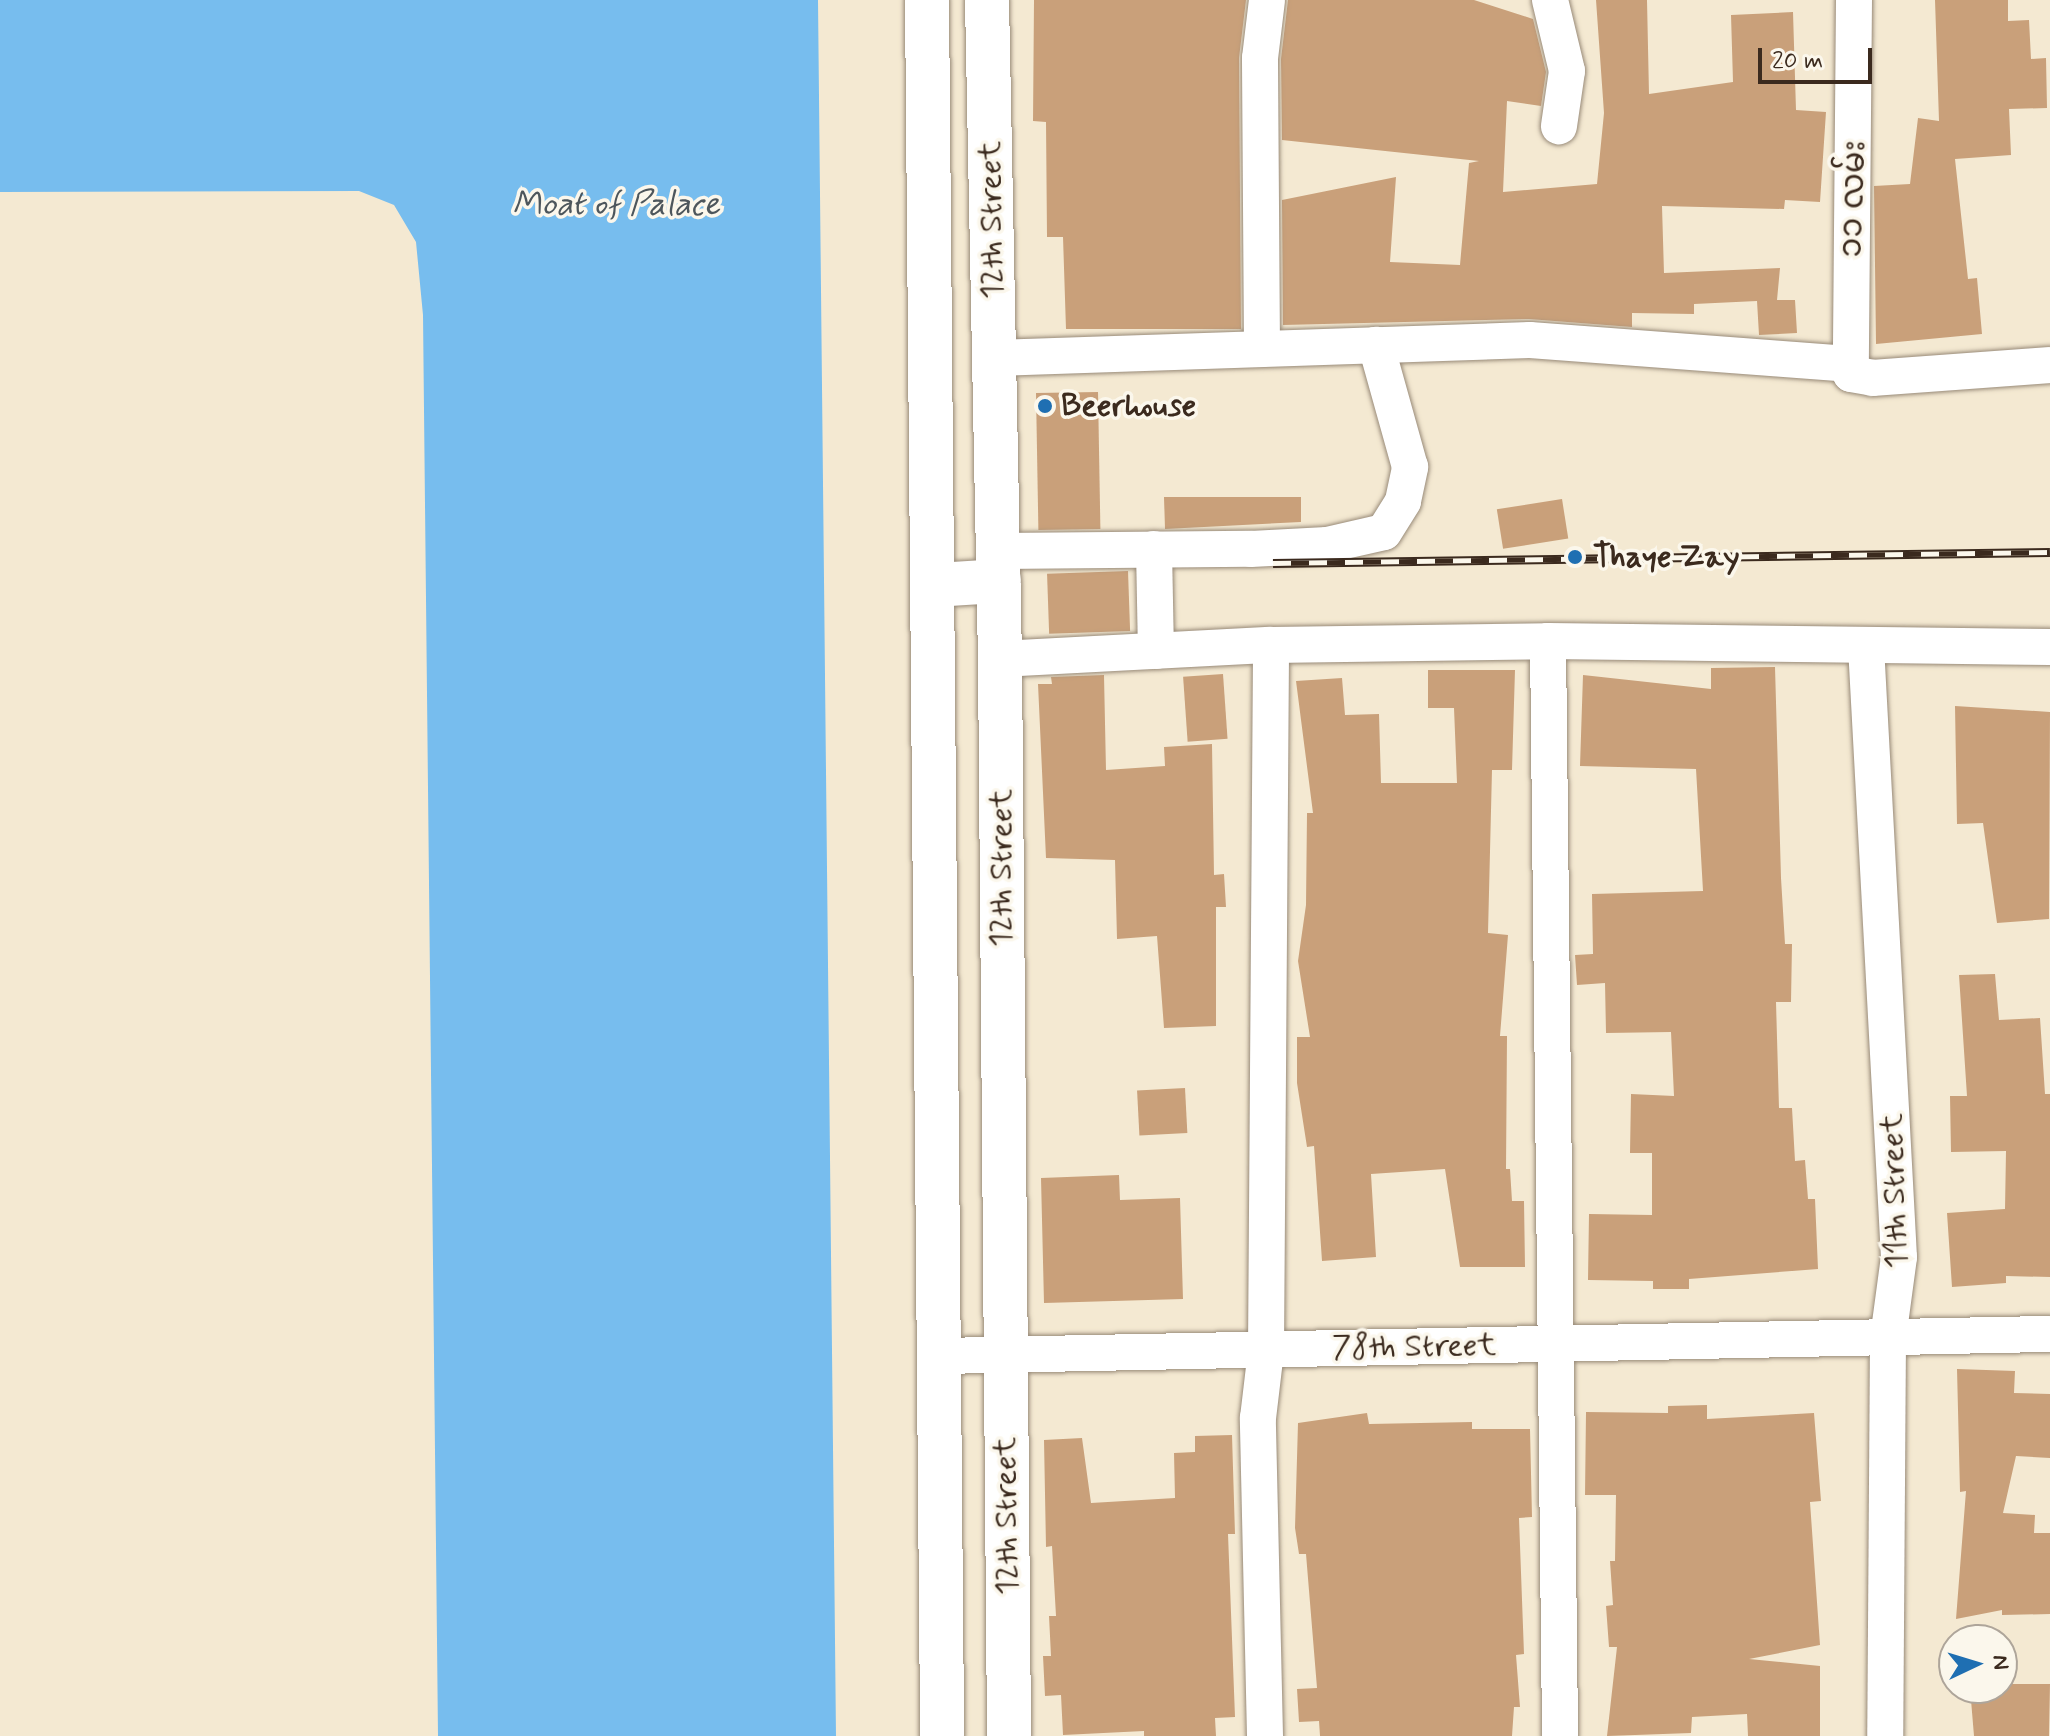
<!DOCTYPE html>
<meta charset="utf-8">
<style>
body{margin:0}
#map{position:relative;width:2050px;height:1736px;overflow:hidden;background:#f4e9d2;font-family:Mynerve,"Noto Sans Myanmar",sans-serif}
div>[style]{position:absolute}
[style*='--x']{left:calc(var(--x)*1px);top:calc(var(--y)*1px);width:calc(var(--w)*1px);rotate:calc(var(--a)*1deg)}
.water>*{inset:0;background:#77bdee}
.building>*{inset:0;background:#c9a07a;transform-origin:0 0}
.roads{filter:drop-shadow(0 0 2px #988a78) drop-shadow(0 0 2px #988a78)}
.minor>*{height:36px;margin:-18px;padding:0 18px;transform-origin:18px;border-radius:18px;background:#fff}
.primary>*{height:44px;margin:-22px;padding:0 22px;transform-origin:22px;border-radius:22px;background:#fff}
.trunk>*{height:44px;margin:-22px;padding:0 22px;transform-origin:22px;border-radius:22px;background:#fff}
.rail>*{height:9px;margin-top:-4.5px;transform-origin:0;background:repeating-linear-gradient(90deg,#fbf7ec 0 18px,#3b2a1e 0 36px);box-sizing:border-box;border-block:2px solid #3b2a1e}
.dots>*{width:22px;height:22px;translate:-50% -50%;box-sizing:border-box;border:4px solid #fbf7ec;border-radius:50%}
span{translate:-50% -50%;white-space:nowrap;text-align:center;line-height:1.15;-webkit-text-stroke:7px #fbf7ec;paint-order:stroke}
.street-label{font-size:32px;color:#3b2a1e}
.poi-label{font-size:32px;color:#3b2a1e;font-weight:700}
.left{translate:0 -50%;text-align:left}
.water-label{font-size:34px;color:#4d565c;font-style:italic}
.north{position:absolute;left:1938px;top:1624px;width:80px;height:80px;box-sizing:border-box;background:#fbf7ec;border:2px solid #aea59a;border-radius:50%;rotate:86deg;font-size:22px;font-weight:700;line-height:32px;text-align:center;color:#3b2a1e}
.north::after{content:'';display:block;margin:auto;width:28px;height:36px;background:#1f6fb2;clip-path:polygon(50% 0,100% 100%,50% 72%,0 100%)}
.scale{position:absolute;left:1758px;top:48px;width:114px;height:36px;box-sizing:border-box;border:4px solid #3b2a1e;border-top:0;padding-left:10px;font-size:24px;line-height:28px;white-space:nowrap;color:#3b2a1e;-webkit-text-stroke:6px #fbf7ec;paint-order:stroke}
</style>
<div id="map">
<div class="water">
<i style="clip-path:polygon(0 0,818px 0,836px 1736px,438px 1736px,423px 315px,416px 242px,394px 205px,359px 191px,0 192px)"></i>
</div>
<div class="building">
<i style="clip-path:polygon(1034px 0,1246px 0,1239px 58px,1241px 329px,1066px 329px,1063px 237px,1047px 237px,1046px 122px,1033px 121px)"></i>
<i style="clip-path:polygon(1288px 0,1474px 0,1533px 19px,1546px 72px,1541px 106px,1507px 101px,1503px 192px,1597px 184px,1604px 113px,1596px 0,1647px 0,1649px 94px,1733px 82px,1731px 15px,1793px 12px,1796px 110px,1826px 112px,1820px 202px,1785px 200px,1784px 209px,1662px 206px,1664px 273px,1780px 268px,1777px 300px,1795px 300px,1797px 333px,1759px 335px,1757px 301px,1694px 304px,1694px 314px,1632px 313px,1632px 327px,1529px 319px,1283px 325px,1282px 200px,1396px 177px,1390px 262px,1460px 265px,1469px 163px,1479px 161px,1282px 140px,1281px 59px)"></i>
<i style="clip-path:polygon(1935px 0,2008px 0,2008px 21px,2029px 20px,2031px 59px,2046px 58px,2047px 108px,2009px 109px,2011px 155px,1955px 159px,1968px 279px,1977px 278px,1982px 334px,1876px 344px,1874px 186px,1910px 184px,1918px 118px,1939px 121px)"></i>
<i style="left:1098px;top:392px;width:137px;height:62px;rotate:89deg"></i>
<i style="clip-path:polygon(1164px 497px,1301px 497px,1301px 522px,1165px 529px)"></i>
<i style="left:1562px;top:499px;width:40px;height:66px;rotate:81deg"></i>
<i style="left:1128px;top:571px;width:60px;height:81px;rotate:88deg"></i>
<i style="clip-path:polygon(1775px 667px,1781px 878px,1785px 944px,1792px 944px,1791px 1002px,1776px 1002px,1779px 1108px,1792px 1108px,1795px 1161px,1805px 1160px,1808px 1199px,1815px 1199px,1818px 1269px,1689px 1279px,1689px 1289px,1653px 1289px,1653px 1281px,1588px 1280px,1589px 1214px,1652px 1215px,1652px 1153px,1630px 1153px,1631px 1094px,1674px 1096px,1671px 1032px,1606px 1033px,1605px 983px,1577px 985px,1575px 955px,1593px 954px,1592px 894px,1703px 891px,1696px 769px,1580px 766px,1583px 675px,1711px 689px,1711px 668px)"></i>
<i style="clip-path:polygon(1428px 670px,1515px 670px,1512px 770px,1492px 770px,1488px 933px,1508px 935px,1500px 1036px,1507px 1036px,1506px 1169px,1510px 1169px,1512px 1201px,1524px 1201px,1525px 1267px,1460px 1267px,1445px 1169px,1371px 1174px,1376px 1257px,1322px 1261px,1314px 1146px,1307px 1147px,1297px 1083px,1297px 1037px,1310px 1037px,1298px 961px,1306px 905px,1307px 813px,1313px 813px,1296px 681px,1342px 678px,1345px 715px,1379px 714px,1381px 783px,1457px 783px,1454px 708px,1428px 708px)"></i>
<i style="left:1223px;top:674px;width:65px;height:40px;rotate:86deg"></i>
<i style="clip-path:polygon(1104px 675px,1106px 770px,1165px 766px,1164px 747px,1212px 744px,1214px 875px,1224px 874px,1226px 907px,1216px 907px,1216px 1026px,1164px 1028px,1157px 936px,1117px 939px,1115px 860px,1046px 858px,1038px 684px,1052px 684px,1051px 677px)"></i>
<i style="clip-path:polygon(1955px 706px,2050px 712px,2049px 919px,1997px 923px,1983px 823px,1957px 824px)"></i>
<i style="clip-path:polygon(1995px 974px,1999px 1020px,2040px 1018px,2045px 1094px,2050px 1094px,2050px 1277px,2006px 1276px,2006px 1283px,1952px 1287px,1947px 1213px,2005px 1209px,2006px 1151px,1951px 1152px,1950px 1096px,1967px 1096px,1959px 975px)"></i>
<i style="left:1185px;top:1088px;width:45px;height:48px;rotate:87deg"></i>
<i style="clip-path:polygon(1119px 1175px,1120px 1200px,1180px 1198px,1183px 1299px,1044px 1303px,1041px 1178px)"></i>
<i style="clip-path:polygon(1957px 1369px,2015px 1371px,2014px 1393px,2050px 1394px,2050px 1458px,2016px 1456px,2003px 1513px,2035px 1515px,2034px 1533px,2050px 1533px,2050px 1614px,2002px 1615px,2002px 1610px,1956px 1619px,1966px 1491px,1960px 1492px)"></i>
<i style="clip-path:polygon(1707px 1405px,1707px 1419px,1814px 1413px,1821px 1501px,1810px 1502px,1820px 1645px,1749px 1659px,1820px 1666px,1820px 1736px,1748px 1736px,1747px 1714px,1692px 1717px,1691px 1733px,1607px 1736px,1617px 1647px,1609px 1647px,1606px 1606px,1613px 1605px,1610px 1561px,1615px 1561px,1616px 1495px,1585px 1495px,1586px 1412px,1668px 1413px,1668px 1406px)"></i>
<i style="clip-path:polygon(1367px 1413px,1369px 1424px,1472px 1422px,1472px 1429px,1530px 1429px,1532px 1517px,1519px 1518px,1524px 1654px,1516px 1655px,1520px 1707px,1514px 1707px,1512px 1736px,1320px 1736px,1319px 1721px,1299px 1722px,1297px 1689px,1317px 1688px,1306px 1554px,1299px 1554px,1295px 1528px,1298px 1423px)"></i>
<i style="clip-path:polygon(1232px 1435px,1235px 1534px,1228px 1534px,1235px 1717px,1215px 1718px,1216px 1736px,1144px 1736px,1144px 1731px,1063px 1735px,1061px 1695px,1045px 1696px,1043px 1656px,1051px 1656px,1049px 1616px,1056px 1616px,1052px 1546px,1046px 1547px,1044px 1440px,1082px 1438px,1091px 1503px,1175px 1498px,1174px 1453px,1195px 1452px,1195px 1436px)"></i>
<i style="clip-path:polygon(2002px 1684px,2050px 1684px,2049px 1736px,1974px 1736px,1970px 1688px,2002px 1688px)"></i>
</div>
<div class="roads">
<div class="minor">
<i style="--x:1550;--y:0;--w:73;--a:76.5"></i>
<i style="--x:1567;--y:71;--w:56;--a:98.3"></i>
<i style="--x:1854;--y:0;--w:374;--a:90.5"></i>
<i style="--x:1851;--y:374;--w:22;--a:10"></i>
<i style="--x:1873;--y:378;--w:177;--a:-4.2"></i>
<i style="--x:1262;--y:349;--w:291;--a:-90.4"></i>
<i style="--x:1260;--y:58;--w:58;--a:-83.1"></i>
<i style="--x:995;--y:358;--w:535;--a:-1.93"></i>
<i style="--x:1530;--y:340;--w:319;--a:4.3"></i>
<i style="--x:1154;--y:549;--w:102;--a:88.9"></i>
<i style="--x:999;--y:551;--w:252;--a:-0.5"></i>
<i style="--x:1251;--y:549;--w:76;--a:-3"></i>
<i style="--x:1327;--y:545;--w:58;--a:-12.8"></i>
<i style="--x:1384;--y:532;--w:36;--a:-58"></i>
<i style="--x:1403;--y:501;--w:35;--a:-78"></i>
<i style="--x:1410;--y:467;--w:127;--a:-105.6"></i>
<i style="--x:1548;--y:641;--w:1095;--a:89.37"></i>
<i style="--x:1866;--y:646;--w:612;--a:86.91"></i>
<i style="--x:1899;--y:1257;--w:82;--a:97.7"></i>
<i style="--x:1888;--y:1338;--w:398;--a:90.4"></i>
<i style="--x:1000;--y:659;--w:271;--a:-3"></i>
<i style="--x:1271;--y:645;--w:277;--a:-0.8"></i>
<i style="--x:1548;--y:641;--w:502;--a:0.68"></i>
<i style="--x:940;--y:1356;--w:1110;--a:-1.14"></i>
<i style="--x:1265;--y:1736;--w:318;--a:-91.3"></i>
<i style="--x:1258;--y:1418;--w:67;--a:-83.2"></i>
<i style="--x:1266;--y:1351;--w:706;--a:-89.59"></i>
</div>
<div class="primary">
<i style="--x:927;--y:0;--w:1736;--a:89.5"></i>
<i style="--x:987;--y:0;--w:659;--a:88.87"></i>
<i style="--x:1000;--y:659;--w:1077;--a:89.52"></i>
</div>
<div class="trunk">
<i style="--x:935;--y:585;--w:64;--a:-3.6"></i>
</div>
</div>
<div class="rail">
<i style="--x:1273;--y:563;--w:777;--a:-0.81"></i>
</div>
<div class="dots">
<i style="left:1045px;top:406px;background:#1f6fb2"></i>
<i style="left:1575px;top:557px;background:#1f6fb2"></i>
</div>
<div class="street-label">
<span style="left:1854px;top:199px;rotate:-88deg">၁၁ လမ်း</span>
<span style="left:992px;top:220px;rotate:-91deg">12th Street</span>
<span style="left:1002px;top:868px;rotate:-90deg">12th Street</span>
<span style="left:1895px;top:1191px;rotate:-92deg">11th Street</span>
<span style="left:1414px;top:1347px;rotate:-1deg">78th Street</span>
<span style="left:1007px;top:1516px;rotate:-91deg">12th Street</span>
</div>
<div class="poi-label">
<span class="left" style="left:1061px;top:406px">Beerhouse</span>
<span class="left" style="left:1593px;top:557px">Thaye Zay</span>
</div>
<div class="water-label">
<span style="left:616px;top:205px">Moat of Palace</span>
</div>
<div class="north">N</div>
<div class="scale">20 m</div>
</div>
